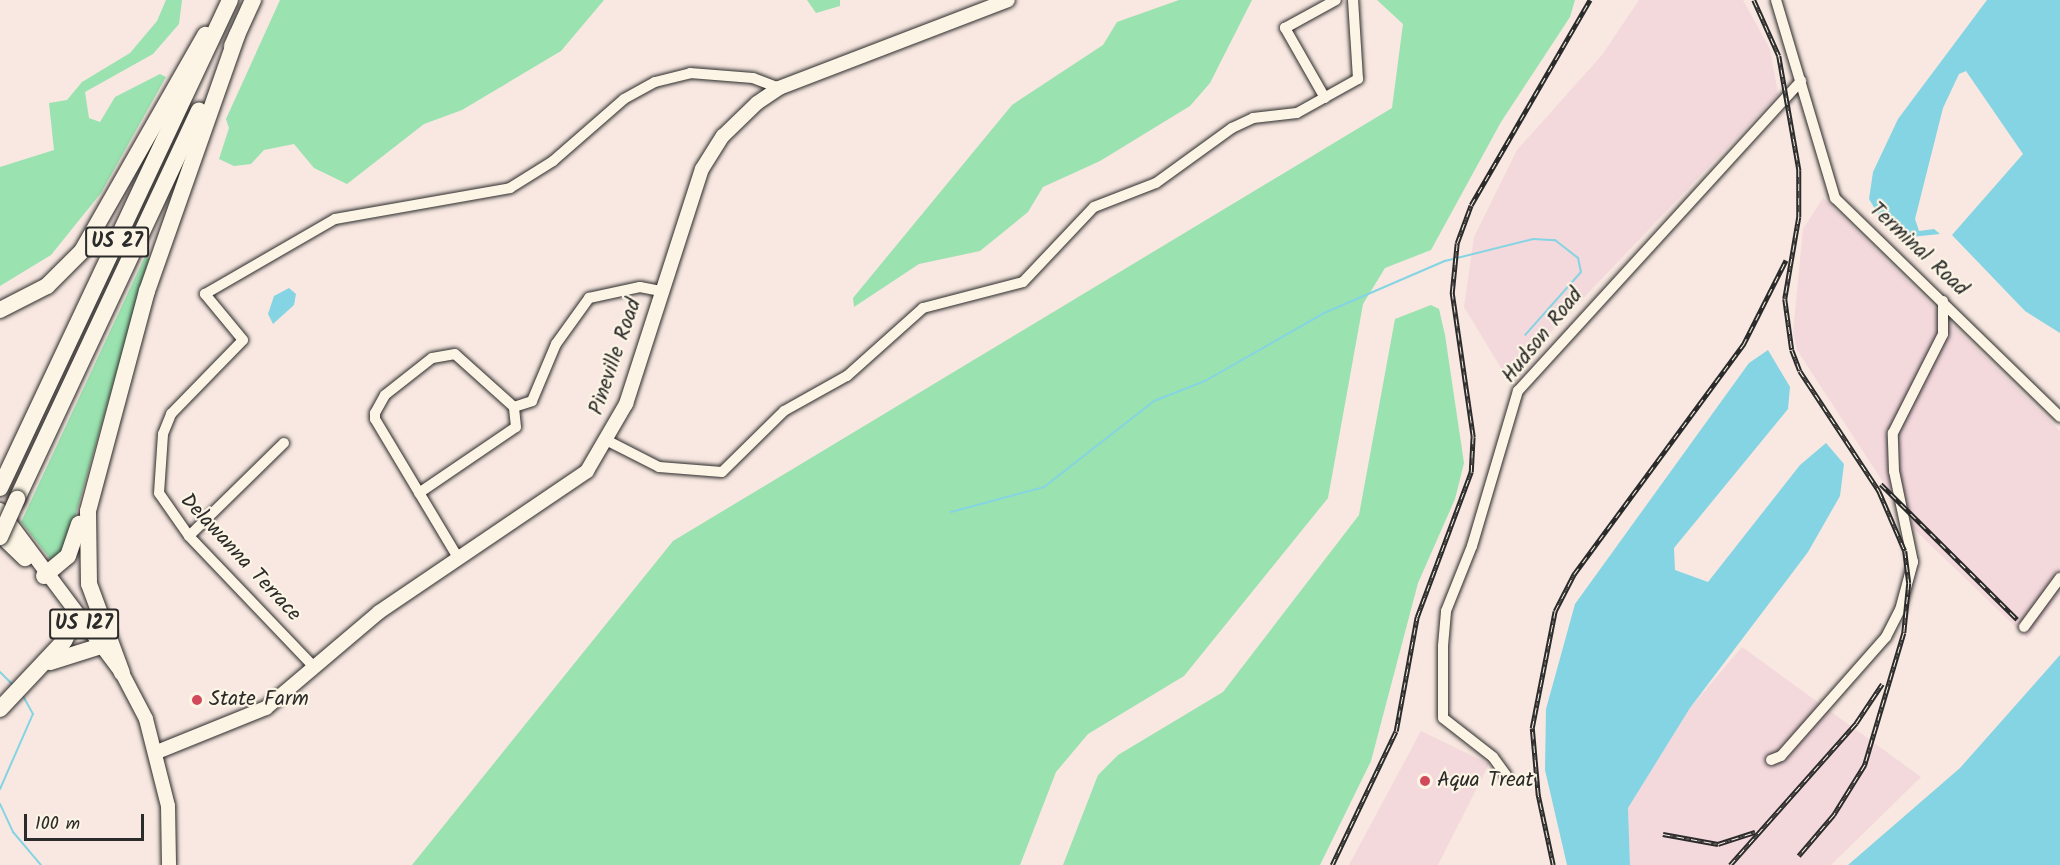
<!DOCTYPE html>
<style>
body{margin:0}
#map{position:relative;width:2060px;height:865px;overflow:hidden;background:#f8e8e1;font-family:Kalam,sans-serif}
div>[style]{position:absolute}
[style*='--x']{left:calc(var(--x)*1px);top:calc(var(--y)*1px);width:calc(var(--w)*1px);rotate:calc(var(--a)*1deg)}
.built>*{inset:0;background:#f3d8dc}
.green>*{inset:0;background:#9ae2af}
.water>*{inset:0;background:#85d4e3}
.stream>*{height:2px;margin:-1px;padding:0 1px;transform-origin:1px;border-radius:1px;background:#85d4e3}
.roads{filter:drop-shadow(0 0 2px #2b2b2b) drop-shadow(0 0 2px #2b2b2b)}
.minor>*{height:10px;margin:-5px;padding:0 5px;transform-origin:5px;border-radius:5px;background:#fcf5e5}
.major>*{height:14px;margin:-7px;padding:0 7px;transform-origin:7px;border-radius:7px;background:#fcf5e5}
.highway>*{height:16px;margin:-8px;padding:0 8px;transform-origin:8px;border-radius:8px;background:#fcf5e5}
.rail>*{height:4.5px;margin-top:-2.25px;transform-origin:0;background:repeating-linear-gradient(90deg,#fcf5e5 0 7px,#2b2b2b 0 14px);box-sizing:border-box;border-block:2px solid #2b2b2b}
.bridges{filter:drop-shadow(0 0 2px #2b2b2b) drop-shadow(0 0 2px #2b2b2b)}
.highway-bridge>*{height:16px;margin:-8px;padding:0 8px;transform-origin:8px;border-radius:8px;background:#fcf5e5}
.dots>*{width:16px;height:16px;translate:-50% -50%;box-sizing:border-box;border:3px solid #fcf5e5;border-radius:50%}
span{translate:-50% -50%;white-space:nowrap;text-align:center;line-height:1.15;-webkit-text-stroke:4.5px #fcf5e5;paint-order:stroke}
.shield-label span{padding:2px 4px;background:#fcf5e5;border:2px solid;border-radius:4px;-webkit-text-stroke-width:0}
.shield-label{font-size:20px;color:#2b2b2b;font-weight:700}
.street-label{font-size:21px;color:#2b2b2b}
.poi-label{font-size:21px;color:#2b2b2b}
.left{translate:0 -50%;text-align:left}
.scale{position:absolute;left:24px;top:814px;width:120px;height:27px;box-sizing:border-box;border:3px solid #2b2b2b;border-top:0;padding-left:8px;font-size:18px;line-height:21px;white-space:nowrap;color:#2b2b2b;-webkit-text-stroke:4px #fcf5e5;paint-order:stroke}
</style>
<div id="map">
<div class="built">
<i style="clip-path:polygon(1639px 0,1743px 0,1770px 49px,1778px 94px,1507px 378px,1464px 307px,1474px 237px,1517px 150px,1602px 55px)"></i>
<i style="clip-path:polygon(1823px 198px,2060px 431px,2060px 594px,2027px 638px,1913px 528px,1797px 350px,1793px 333px,1803px 229px)"></i>
<i style="clip-path:polygon(1742px 647px,1921px 777px,1831px 865px,1630px 865px,1628px 808px,1690px 708px)"></i>
<i style="clip-path:polygon(1421px 731px,1489px 764px,1438px 865px,1349px 865px)"></i>
</div>
<div class="green">
<i style="clip-path:polygon(166px 0,182px 0,179px 24px,153px 54px,85px 92px,89px 118px,100px 122px,115px 97px,160px 74px,166px 77px,101px 193px,51px 255px,0 286px,0 167px,54px 150px,49px 103px,67px 100px,82px 82px,130px 53px,157px 21px)"></i>
<i style="clip-path:polygon(280px 0,604px 0,561px 51px,462px 110px,424px 124px,347px 184px,314px 168px,294px 144px,264px 150px,251px 164px,234px 166px,219px 159px,229px 128px,226px 119px)"></i>
<i style="clip-path:polygon(807px 0,840px 0,840px 6px,816px 13px)"></i>
<i style="clip-path:polygon(1179px 0,1252px 0,1210px 83px,1190px 106px,1100px 161px,1043px 187px,1028px 212px,980px 251px,919px 264px,854px 307px,853px 298px,1012px 105px,1103px 45px,1117px 22px)"></i>
<i style="clip-path:polygon(1377px 0,1575px 0,1570px 17px,1501px 122px,1431px 250px,1385px 268px,1363px 304px,1328px 498px,1184px 676px,1088px 734px,1056px 772px,1020px 865px,412px 865px,673px 541px,1392px 108px,1403px 24px)"></i>
<i style="clip-path:polygon(146px 254px,149px 259px,65px 552px,55px 565px,21px 522px)"></i>
<i style="clip-path:polygon(1431px 305px,1439px 309px,1445px 335px,1464px 463px,1455px 499px,1418px 583px,1371px 761px,1320px 865px,1063px 865px,1098px 775px,1118px 755px,1223px 692px,1359px 515px,1395px 319px)"></i>
</div>
<div class="water">
<i style="clip-path:polygon(1987px 0,2060px 0,2060px 333px,2025px 311px,1952px 235px,2023px 154px,1966px 71px,1959px 74px,1943px 108px,1915px 219px,1919px 231px,1934px 229px,1940px 234px,1901px 238px,1884px 224px,1869px 199px,1873px 172px,1898px 119px)"></i>
<i style="clip-path:polygon(289px 288px,296px 294px,294px 305px,273px 324px,268px 314px,274px 296px)"></i>
<i style="clip-path:polygon(1768px 350px,1790px 387px,1788px 409px,1674px 548px,1675px 570px,1708px 582px,1800px 465px,1826px 443px,1844px 464px,1840px 496px,1808px 552px,1690px 708px,1628px 808px,1630px 865px,1567px 865px,1545px 770px,1546px 709px,1575px 604px,1749px 363px)"></i>
<i style="clip-path:polygon(2060px 655px,2060px 865px,1848px 865px,1960px 768px)"></i>
</div>
<div class="stream">
<i style="--x:951;--y:512;--w:96;--a:-15"></i>
<i style="--x:1044;--y:487;--w:140;--a:-38"></i>
<i style="--x:1154;--y:401;--w:55;--a:-21.4"></i>
<i style="--x:1205;--y:381;--w:137;--a:-29.7"></i>
<i style="--x:1324;--y:313;--w:132;--a:-23.3"></i>
<i style="--x:1445;--y:261;--w:91;--a:-14"></i>
<i style="--x:1533;--y:239;--w:22;--a:3"></i>
<i style="--x:1555;--y:240;--w:29;--a:38"></i>
<i style="--x:1578;--y:258;--w:14;--a:78"></i>
<i style="--x:1581;--y:272;--w:84;--a:131.6"></i>
<i style="--x:0;--y:672;--w:18;--a:45"></i>
<i style="--x:0;--y:789;--w:82;--a:-66.3"></i>
<i style="--x:33;--y:714;--w:23;--a:-119"></i>
<i style="--x:0;--y:804;--w:31;--a:65"></i>
<i style="--x:13;--y:832;--w:43;--a:49.7"></i>
</div>
<div class="roads">
<div class="minor">
<i style="--x:1776;--y:0;--w:207;--a:73.4"></i>
<i style="--x:1835;--y:198;--w:314;--a:44.2"></i>
<i style="--x:1325;--y:98;--w:81;--a:-119.7"></i>
<i style="--x:1285;--y:28;--w:58;--a:-28.8"></i>
<i style="--x:514;--y:407;--w:19;--a:-18"></i>
<i style="--x:532;--y:401;--w:62;--a:-67.2"></i>
<i style="--x:556;--y:344;--w:57;--a:-54.3"></i>
<i style="--x:589;--y:298;--w:52;--a:-12.2"></i>
<i style="--x:640;--y:287;--w:21;--a:11"></i>
<i style="--x:608;--y:441;--w:57;--a:27"></i>
<i style="--x:659;--y:467;--w:63;--a:4.5"></i>
<i style="--x:722;--y:472;--w:87;--a:-44.5"></i>
<i style="--x:784;--y:411;--w:72;--a:-29.1"></i>
<i style="--x:847;--y:376;--w:102;--a:-41.8"></i>
<i style="--x:923;--y:308;--w:103;--a:-14.6"></i>
<i style="--x:1023;--y:282;--w:103;--a:-46.6"></i>
<i style="--x:1094;--y:207;--w:66;--a:-21.2"></i>
<i style="--x:1156;--y:183;--w:94;--a:-35.9"></i>
<i style="--x:1232;--y:128;--w:23;--a:-25"></i>
<i style="--x:1253;--y:118;--w:44;--a:-6.5"></i>
<i style="--x:1297;--y:113;--w:70;--a:-29.1"></i>
<i style="--x:1358;--y:79;--w:79;--a:-93.6"></i>
<i style="--x:419;--y:493;--w:117;--a:-34.2"></i>
<i style="--x:516;--y:427;--w:20;--a:-96"></i>
<i style="--x:514;--y:407;--w:79;--a:-138.1"></i>
<i style="--x:455;--y:354;--w:23;--a:170"></i>
<i style="--x:432;--y:358;--w:60;--a:141.8"></i>
<i style="--x:385;--y:395;--w:21;--a:119"></i>
<i style="--x:375;--y:413;--w:6;--a:90"></i>
<i style="--x:375;--y:419;--w:160;--a:59.1"></i>
<i style="--x:189;--y:536;--w:133;--a:-44.4"></i>
<i style="--x:2024;--y:627;--w:61;--a:-53.7"></i>
<i style="--x:315;--y:668;--w:182;--a:-133.7"></i>
<i style="--x:189;--y:536;--w:52;--a:-124.9"></i>
<i style="--x:159;--y:493;--w:59;--a:-86.1"></i>
<i style="--x:163;--y:434;--w:22;--a:-68"></i>
<i style="--x:171;--y:414;--w:103;--a:-45.8"></i>
<i style="--x:243;--y:340;--w:60;--a:-129.6"></i>
<i style="--x:205;--y:294;--w:150;--a:-30"></i>
<i style="--x:335;--y:219;--w:178;--a:-10"></i>
<i style="--x:510;--y:188;--w:51;--a:-32.1"></i>
<i style="--x:553;--y:161;--w:94;--a:-41.1"></i>
<i style="--x:624;--y:99;--w:35;--a:-29"></i>
<i style="--x:655;--y:82;--w:36;--a:-14"></i>
<i style="--x:690;--y:73;--w:63;--a:4.5"></i>
<i style="--x:753;--y:78;--w:28;--a:21"></i>
<i style="--x:1771;--y:760;--w:11;--a:-22"></i>
<i style="--x:1781;--y:756;--w:159;--a:-48.6"></i>
<i style="--x:1886;--y:637;--w:30;--a:-63"></i>
<i style="--x:1900;--y:610;--w:50;--a:-74.8"></i>
<i style="--x:1913;--y:562;--w:93;--a:-101.8"></i>
<i style="--x:1894;--y:471;--w:38;--a:-92"></i>
<i style="--x:1893;--y:433;--w:111;--a:-63.2"></i>
<i style="--x:1943;--y:334;--w:33;--a:-90"></i>
<i style="--x:1506;--y:775;--w:22;--a:-126"></i>
<i style="--x:1493;--y:757;--w:63;--a:-142"></i>
<i style="--x:1443;--y:718;--w:72;--a:-90"></i>
<i style="--x:1443;--y:646;--w:35;--a:-85"></i>
<i style="--x:1446;--y:611;--w:70;--a:-68.2"></i>
<i style="--x:1472;--y:546;--w:162;--a:-73.5"></i>
<i style="--x:1518;--y:391;--w:420;--a:-47.6"></i>
</div>
<div class="major">
<i style="--x:0;--y:510;--w:204;--a:53.2"></i>
<i style="--x:122;--y:673;--w:52;--a:62.4"></i>
<i style="--x:146;--y:719;--w:90;--a:75.8"></i>
<i style="--x:168;--y:806;--w:59;--a:89"></i>
<i style="--x:157;--y:752;--w:118;--a:-22"></i>
<i style="--x:266;--y:708;--w:148;--a:-40.3"></i>
<i style="--x:379;--y:612;--w:251;--a:-34.1"></i>
<i style="--x:587;--y:471;--w:78;--a:-59.8"></i>
<i style="--x:626;--y:404;--w:247;--a:-72.1"></i>
<i style="--x:702;--y:169;--w:39;--a:-58"></i>
<i style="--x:723;--y:136;--w:47;--a:-44.1"></i>
<i style="--x:757;--y:103;--w:27;--a:-34"></i>
<i style="--x:779;--y:88;--w:245;--a:-21"></i>
</div>
<div class="highway">
<i style="--x:232;--y:46;--w:51;--a:-65.5"></i>
<i style="--x:0;--y:310;--w:53;--a:-27.1"></i>
<i style="--x:47;--y:286;--w:49;--a:-45"></i>
<i style="--x:82;--y:251;--w:249;--a:-60.3"></i>
<i style="--x:0;--y:488;--w:539;--a:-64.76"></i>
<i style="--x:17;--y:499;--w:429;--a:-64.9"></i>
<i style="--x:0;--y:534;--w:35;--a:44"></i>
<i style="--x:44;--y:576;--w:31;--a:-40"></i>
<i style="--x:68;--y:556;--w:34;--a:-71"></i>
<i style="--x:50;--y:662;--w:53;--a:-17.4"></i>
<i style="--x:122;--y:673;--w:95;--a:-110.3"></i>
<i style="--x:89;--y:584;--w:73;--a:-90.8"></i>
<i style="--x:88;--y:511;--w:228;--a:-75"></i>
<i style="--x:147;--y:291;--w:271;--a:-70.6"></i>
<i style="--x:0;--y:709;--w:93;--a:-46.7"></i>
<i style="--x:64;--y:641;--w:28;--a:-63"></i>
</div>
</div>
<div class="rail">
<i style="--x:1754;--y:0;--w:61;--a:65.9"></i>
<i style="--x:1779;--y:56;--w:116;--a:80"></i>
<i style="--x:1799;--y:170;--w:47;--a:90"></i>
<i style="--x:1799;--y:217;--w:83;--a:99.7"></i>
<i style="--x:1785;--y:299;--w:51;--a:82.2"></i>
<i style="--x:1792;--y:350;--w:22;--a:69"></i>
<i style="--x:1800;--y:371;--w:144;--a:56.6"></i>
<i style="--x:1879;--y:491;--w:65;--a:66.6"></i>
<i style="--x:1905;--y:551;--w:32;--a:83"></i>
<i style="--x:1909;--y:583;--w:50;--a:95.7"></i>
<i style="--x:1904;--y:633;--w:138;--a:106.5"></i>
<i style="--x:1865;--y:765;--w:59;--a:121.8"></i>
<i style="--x:1834;--y:815;--w:54;--a:130.5"></i>
<i style="--x:1881;--y:484;--w:192;--a:44.8"></i>
<i style="--x:1663;--y:834;--w:56;--a:10.3"></i>
<i style="--x:1718;--y:844;--w:39;--a:-18"></i>
<i style="--x:1332;--y:865;--w:148;--a:-64.5"></i>
<i style="--x:1396;--y:731;--w:116;--a:-79.6"></i>
<i style="--x:1417;--y:617;--w:155;--a:-69.6"></i>
<i style="--x:1471;--y:472;--w:35;--a:-87"></i>
<i style="--x:1473;--y:437;--w:146;--a:-98.3"></i>
<i style="--x:1452;--y:293;--w:50;--a:-84.3"></i>
<i style="--x:1457;--y:243;--w:40;--a:-69.8"></i>
<i style="--x:1471;--y:205;--w:237;--a:-59.9"></i>
<i style="--x:1553;--y:865;--w:72;--a:-102.1"></i>
<i style="--x:1538;--y:795;--w:67;--a:-95.1"></i>
<i style="--x:1532;--y:728;--w:119;--a:-78.9"></i>
<i style="--x:1555;--y:611;--w:42;--a:-62.8"></i>
<i style="--x:1574;--y:574;--w:285;--a:-53.6"></i>
<i style="--x:1743;--y:345;--w:95;--a:-63.2"></i>
<i style="--x:1730;--y:865;--w:190;--a:-48.4"></i>
<i style="--x:1856;--y:723;--w:47;--a:-56.3"></i>
</div>
<div class="bridges">
<div class="highway-bridge">
<i style="--x:0;--y:537;--w:42;--a:-65.9"></i>
</div>
</div>
<div class="dots">
<i style="left:197px;top:700px;background:#d1495b"></i>
<i style="left:1425px;top:781px;background:#d1495b"></i>
</div>
<div class="shield-label">
<span style="left:117px;top:242px">US 27</span>
<span style="left:84px;top:624px">US 127</span>
</div>
<div class="street-label">
<span style="left:1918px;top:250px;rotate:43deg">Terminal Road</span>
<span style="left:1543px;top:336px;rotate:-51deg">Hudson Road</span>
<span style="left:616px;top:357px;rotate:-71deg">Pineville Road</span>
<span style="left:240px;top:558px;rotate:47deg">Delawanna Terrace</span>
</div>
<div class="poi-label">
<span class="left" style="left:209px;top:700px">State Farm</span>
<span class="left" style="left:1437px;top:781px">Aqua Treat</span>
</div>
<div class="scale">100 m</div>
</div>
